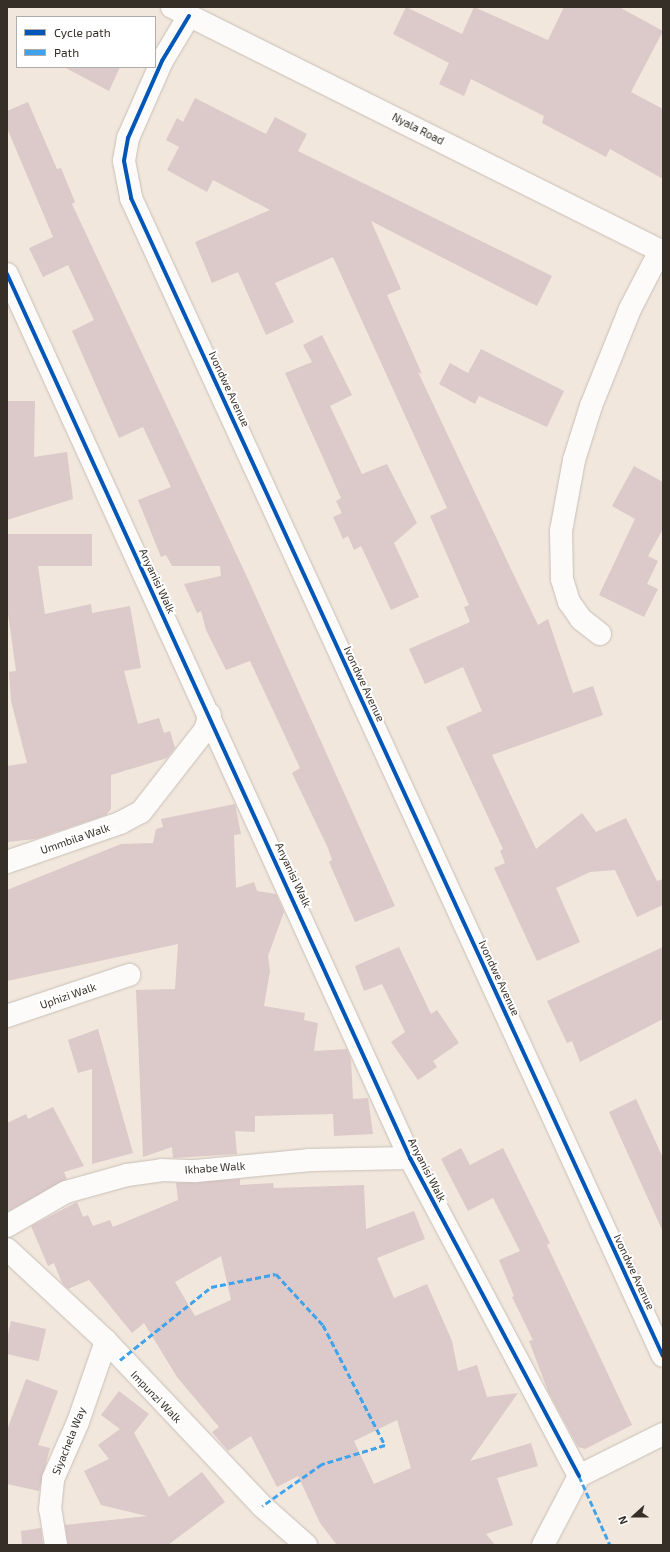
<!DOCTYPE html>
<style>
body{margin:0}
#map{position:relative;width:670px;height:1552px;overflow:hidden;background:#f1e7dc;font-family:"Exo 2",sans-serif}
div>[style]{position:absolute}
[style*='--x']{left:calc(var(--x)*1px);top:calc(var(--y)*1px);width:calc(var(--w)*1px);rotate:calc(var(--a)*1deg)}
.building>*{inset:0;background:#dcc9c9;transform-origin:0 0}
.roads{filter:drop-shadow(0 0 1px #c7bfb7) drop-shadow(0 0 1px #c7bfb7)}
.minor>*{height:22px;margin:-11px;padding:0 11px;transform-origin:11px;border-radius:11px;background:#fdfbfa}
.tertiary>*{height:22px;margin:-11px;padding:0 11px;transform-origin:11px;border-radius:11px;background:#fdfbfa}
.quiet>*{height:3px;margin-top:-1.5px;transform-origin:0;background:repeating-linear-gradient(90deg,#3fa3eb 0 6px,transparent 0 9px)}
.cycleway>*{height:4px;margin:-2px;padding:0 2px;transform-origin:2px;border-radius:2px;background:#0057b8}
span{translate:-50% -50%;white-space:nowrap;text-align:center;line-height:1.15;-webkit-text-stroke:4px #fff;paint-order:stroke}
.street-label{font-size:11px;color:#362f28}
.frame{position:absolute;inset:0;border:8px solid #362f28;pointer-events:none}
.legend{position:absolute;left:16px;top:16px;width:140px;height:52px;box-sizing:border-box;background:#fff;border:1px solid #afaca9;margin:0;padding:5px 7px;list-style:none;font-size:12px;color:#362f28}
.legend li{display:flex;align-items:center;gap:8px;height:20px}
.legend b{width:20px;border:1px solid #afaca9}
.north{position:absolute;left:614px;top:1496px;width:40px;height:40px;-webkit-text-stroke:3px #fff;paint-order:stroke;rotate:249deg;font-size:11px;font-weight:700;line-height:16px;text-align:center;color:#362f28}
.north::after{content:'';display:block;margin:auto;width:14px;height:18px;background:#362f28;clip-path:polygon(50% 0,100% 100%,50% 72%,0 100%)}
</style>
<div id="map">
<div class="building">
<i style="clip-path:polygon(406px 7px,462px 34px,474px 7px,548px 40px,564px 7px,619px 7px,663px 31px,631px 92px,663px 109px,663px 179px,610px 149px,606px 157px,542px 123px,544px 116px,471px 79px,464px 96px,439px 84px,449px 63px,393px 34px)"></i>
<i style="clip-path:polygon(64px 67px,120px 67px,109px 91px)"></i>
<i style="clip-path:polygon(195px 98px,266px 134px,275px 117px,307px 134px,298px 151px,552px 276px,537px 306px,371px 221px,401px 289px,387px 295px,422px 374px,418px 372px,510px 567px,538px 625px,548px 619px,573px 693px,593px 686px,603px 715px,492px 755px,536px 849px,582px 813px,596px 832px,626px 818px,657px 881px,663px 879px,663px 905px,637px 917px,615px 870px,590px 872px,556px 888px,580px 942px,537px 961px,494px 868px,505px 863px,500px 851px,503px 849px,446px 727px,482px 711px,463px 667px,425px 684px,409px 649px,470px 622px,464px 607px,469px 605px,430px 516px,447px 508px,333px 257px,275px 283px,294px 322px,266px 335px,238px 272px,212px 283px,195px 242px,270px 210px,213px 180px,207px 192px,167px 170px,179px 147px,166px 140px,177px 118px,183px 122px)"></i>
<i style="clip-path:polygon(28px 102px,57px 169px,61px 168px,75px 202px,72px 204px,247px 577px,395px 906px,355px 922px,329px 862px,332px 860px,328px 848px,292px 773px,300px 768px,250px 661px,226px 670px,206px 630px,201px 611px,197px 613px,184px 584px,221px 576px,220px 566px,172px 566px,166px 555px,161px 557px,138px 500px,171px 487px,143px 427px,119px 438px,72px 331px,94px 320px,68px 265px,43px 277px,29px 248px,53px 237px,7px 128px,7px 111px)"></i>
<i style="clip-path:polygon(322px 335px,352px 395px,330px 406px,362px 474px,387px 464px,417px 523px,394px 543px,419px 597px,391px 610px,361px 546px,354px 550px,348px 536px,343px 539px,333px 517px,342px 513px,336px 501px,341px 498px,285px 373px,312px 362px,303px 345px)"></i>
<i style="clip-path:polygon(481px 349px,564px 391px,547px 427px,479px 396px,475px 404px,439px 384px,450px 363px,468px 373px)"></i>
<i style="clip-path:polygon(7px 401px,35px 401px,34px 457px,67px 452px,73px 499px,7px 520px)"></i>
<i style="clip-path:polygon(634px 466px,663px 482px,663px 529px,648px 556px,658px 561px,647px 584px,658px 589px,644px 617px,599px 595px,635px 519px,612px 506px)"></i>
<i style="clip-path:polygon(7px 534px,92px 534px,92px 566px,38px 566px,45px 614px,91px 604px,92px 613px,130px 606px,141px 668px,124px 671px,138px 724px,159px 718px,164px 733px,170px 731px,175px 748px,167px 758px,111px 775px,111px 809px,106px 815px,35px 839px,7px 842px,7px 766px,27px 763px,11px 701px,9px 672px,16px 671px,7px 607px)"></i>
<i style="clip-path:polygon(235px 804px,241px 834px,234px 835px,236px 888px,254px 882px,257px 891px,276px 894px,284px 912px,268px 956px,270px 971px,264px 1006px,305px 1013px,304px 1020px,318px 1023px,314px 1051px,347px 1049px,351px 1059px,353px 1099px,368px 1098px,373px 1134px,334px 1136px,333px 1114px,255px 1116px,255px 1132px,235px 1131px,237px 1154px,173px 1158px,172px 1147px,143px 1157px,136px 990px,175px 989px,178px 944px,7px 981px,7px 890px,121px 844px,153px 843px,156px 829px,163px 827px,161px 819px)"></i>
<i style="clip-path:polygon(399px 947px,431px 1014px,437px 1010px,459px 1043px,433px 1061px,437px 1067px,418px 1080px,391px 1042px,405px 1032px,382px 984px,364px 991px,355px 966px)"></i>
<i style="clip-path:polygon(663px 947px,663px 1019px,580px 1062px,572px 1041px,567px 1043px,547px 1001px)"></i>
<i style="clip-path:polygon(98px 1029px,133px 1153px,92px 1164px,92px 1069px,78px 1073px,68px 1040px)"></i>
<i style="clip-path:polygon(636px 1099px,663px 1158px,663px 1232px,609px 1112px)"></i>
<i style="clip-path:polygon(53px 1107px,84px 1166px,64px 1172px,67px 1179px,7px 1212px,7px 1123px,26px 1114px,28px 1119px)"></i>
<i style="clip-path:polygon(461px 1148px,470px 1165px,503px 1148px,550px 1243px,547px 1245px,632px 1425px,585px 1449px,578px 1447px,548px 1391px,529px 1341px,533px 1340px,512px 1297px,514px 1296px,499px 1260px,520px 1251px,493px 1198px,468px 1211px,441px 1159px)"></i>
<i style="clip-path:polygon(evenodd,240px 1179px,240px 1185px,273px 1183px,274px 1188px,364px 1185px,366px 1229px,414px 1211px,425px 1239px,377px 1258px,394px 1298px,427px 1284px,452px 1341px,458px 1371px,477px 1365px,487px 1397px,518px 1393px,470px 1461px,531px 1443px,538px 1466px,497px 1478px,513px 1525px,486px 1534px,495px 1545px,337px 1545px,320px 1523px,298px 1476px,277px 1487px,251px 1436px,228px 1451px,212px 1432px,219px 1427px,177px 1377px,144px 1323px,132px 1333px,89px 1280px,68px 1289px,62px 1283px,54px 1263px,48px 1266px,31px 1226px,77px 1202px,83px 1217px,88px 1215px,93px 1226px,110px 1220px,113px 1227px,178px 1200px,176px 1183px,240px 1179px,221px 1256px,231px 1300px,195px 1316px,175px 1282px,221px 1256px,240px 1179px,397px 1420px,411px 1468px,374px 1484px,354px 1441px,397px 1420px)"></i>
<i style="left:11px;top:1321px;width:36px;height:33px;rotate:13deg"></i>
<i style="clip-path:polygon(26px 1379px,58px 1391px,38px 1445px,50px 1448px,39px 1491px,7px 1484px,7px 1430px)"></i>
<i style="clip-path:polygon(119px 1391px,149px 1414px,134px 1433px,169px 1497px,202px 1472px,225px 1502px,168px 1545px,68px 1545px,65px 1525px,147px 1516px,101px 1505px,84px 1471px,109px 1459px,98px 1445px,120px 1429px,101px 1415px)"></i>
<i style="clip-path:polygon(41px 1528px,43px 1545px,22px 1545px,21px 1531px)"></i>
</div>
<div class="roads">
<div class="minor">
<i style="--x:189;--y:16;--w:52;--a:121"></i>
<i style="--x:162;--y:61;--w:84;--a:113.8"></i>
<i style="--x:128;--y:138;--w:23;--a:100"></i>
<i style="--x:124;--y:161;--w:38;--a:79"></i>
<i style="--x:131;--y:198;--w:1274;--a:65.33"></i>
<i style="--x:7;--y:274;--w:972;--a:65.49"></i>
<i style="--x:410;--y:1158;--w:360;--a:62"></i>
<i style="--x:600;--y:634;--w:24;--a:-142"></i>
<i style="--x:581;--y:619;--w:21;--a:-125"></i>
<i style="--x:569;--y:602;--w:24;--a:-107"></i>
<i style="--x:562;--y:579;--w:48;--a:-91.2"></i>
<i style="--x:561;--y:531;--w:72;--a:-79.6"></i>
<i style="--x:574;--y:460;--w:57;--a:-72.5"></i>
<i style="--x:591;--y:406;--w:105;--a:-68.1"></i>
<i style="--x:630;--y:309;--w:65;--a:-62.7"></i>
<i style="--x:7;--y:862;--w:120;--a:-19"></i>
<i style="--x:120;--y:823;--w:24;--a:-28"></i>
<i style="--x:141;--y:812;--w:104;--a:-52"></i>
<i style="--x:205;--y:730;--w:16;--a:-72"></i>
<i style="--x:7;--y:1016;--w:129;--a:-18.6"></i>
<i style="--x:7;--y:1226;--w:68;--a:-30"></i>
<i style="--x:66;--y:1192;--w:63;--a:-15.6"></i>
<i style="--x:127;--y:1175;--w:34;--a:-8"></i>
<i style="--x:161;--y:1170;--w:35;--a:2"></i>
<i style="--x:196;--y:1171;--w:115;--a:-5.5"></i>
<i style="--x:310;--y:1160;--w:100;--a:-1.1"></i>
<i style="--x:7;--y:1249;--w:135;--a:42.9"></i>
<i style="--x:106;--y:1341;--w:227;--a:46.6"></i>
<i style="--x:262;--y:1506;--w:59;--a:41.6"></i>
<i style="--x:56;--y:1545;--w:36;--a:-99"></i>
<i style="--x:50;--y:1509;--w:30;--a:-84"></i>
<i style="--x:53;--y:1479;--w:62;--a:-66.3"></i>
<i style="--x:78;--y:1422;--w:86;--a:-70.9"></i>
<i style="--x:543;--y:1545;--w:78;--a:-62.4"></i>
<i style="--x:579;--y:1476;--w:94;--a:-26.6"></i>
</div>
<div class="tertiary">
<i style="--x:172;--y:7;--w:549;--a:26.52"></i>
</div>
</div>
<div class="quiet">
<i style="--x:120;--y:1360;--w:117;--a:-38.7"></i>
<i style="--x:211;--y:1287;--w:66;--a:-11.3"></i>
<i style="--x:276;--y:1274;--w:69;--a:47.3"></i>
<i style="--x:323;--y:1325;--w:135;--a:62.7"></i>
<i style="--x:385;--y:1445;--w:66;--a:163.2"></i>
<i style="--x:322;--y:1464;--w:73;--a:145"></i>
<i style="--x:579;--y:1476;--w:76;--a:65.8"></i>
</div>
<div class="cycleway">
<i style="--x:189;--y:16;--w:52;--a:121"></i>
<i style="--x:162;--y:61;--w:84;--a:113.8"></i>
<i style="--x:128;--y:138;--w:23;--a:100"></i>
<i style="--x:124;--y:161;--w:38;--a:79"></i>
<i style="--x:131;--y:198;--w:1274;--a:65.33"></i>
<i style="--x:7;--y:274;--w:972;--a:65.49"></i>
<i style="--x:410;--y:1158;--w:360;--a:62"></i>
</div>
<div class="street-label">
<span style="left:418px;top:129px;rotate:27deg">Nyala Road</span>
<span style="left:229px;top:389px;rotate:65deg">Ivondwe Avenue</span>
<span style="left:157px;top:581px;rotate:65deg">Anyanisi Walk</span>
<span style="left:364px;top:684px;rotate:65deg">Ivondwe Avenue</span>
<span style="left:75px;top:839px;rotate:-19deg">Ummbila Walk</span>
<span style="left:293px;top:875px;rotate:65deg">Anyanisi Walk</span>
<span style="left:499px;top:978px;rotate:65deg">Ivondwe Avenue</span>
<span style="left:68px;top:996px;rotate:-19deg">Uphizi Walk</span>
<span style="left:215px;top:1168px;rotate:-4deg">Ikhabe Walk</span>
<span style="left:427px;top:1170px;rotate:63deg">Anyanisi Walk</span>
<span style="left:634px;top:1272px;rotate:65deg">Ivondwe Avenue</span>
<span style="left:156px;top:1397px;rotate:46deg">Impunzi Walk</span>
<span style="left:69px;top:1441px;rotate:-68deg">Siyachela Way</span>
</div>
<div class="frame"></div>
<ul class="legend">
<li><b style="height:5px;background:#0057b8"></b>Cycle path</li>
<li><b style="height:5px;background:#3fa3eb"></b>Path</li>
</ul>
<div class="north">N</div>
</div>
